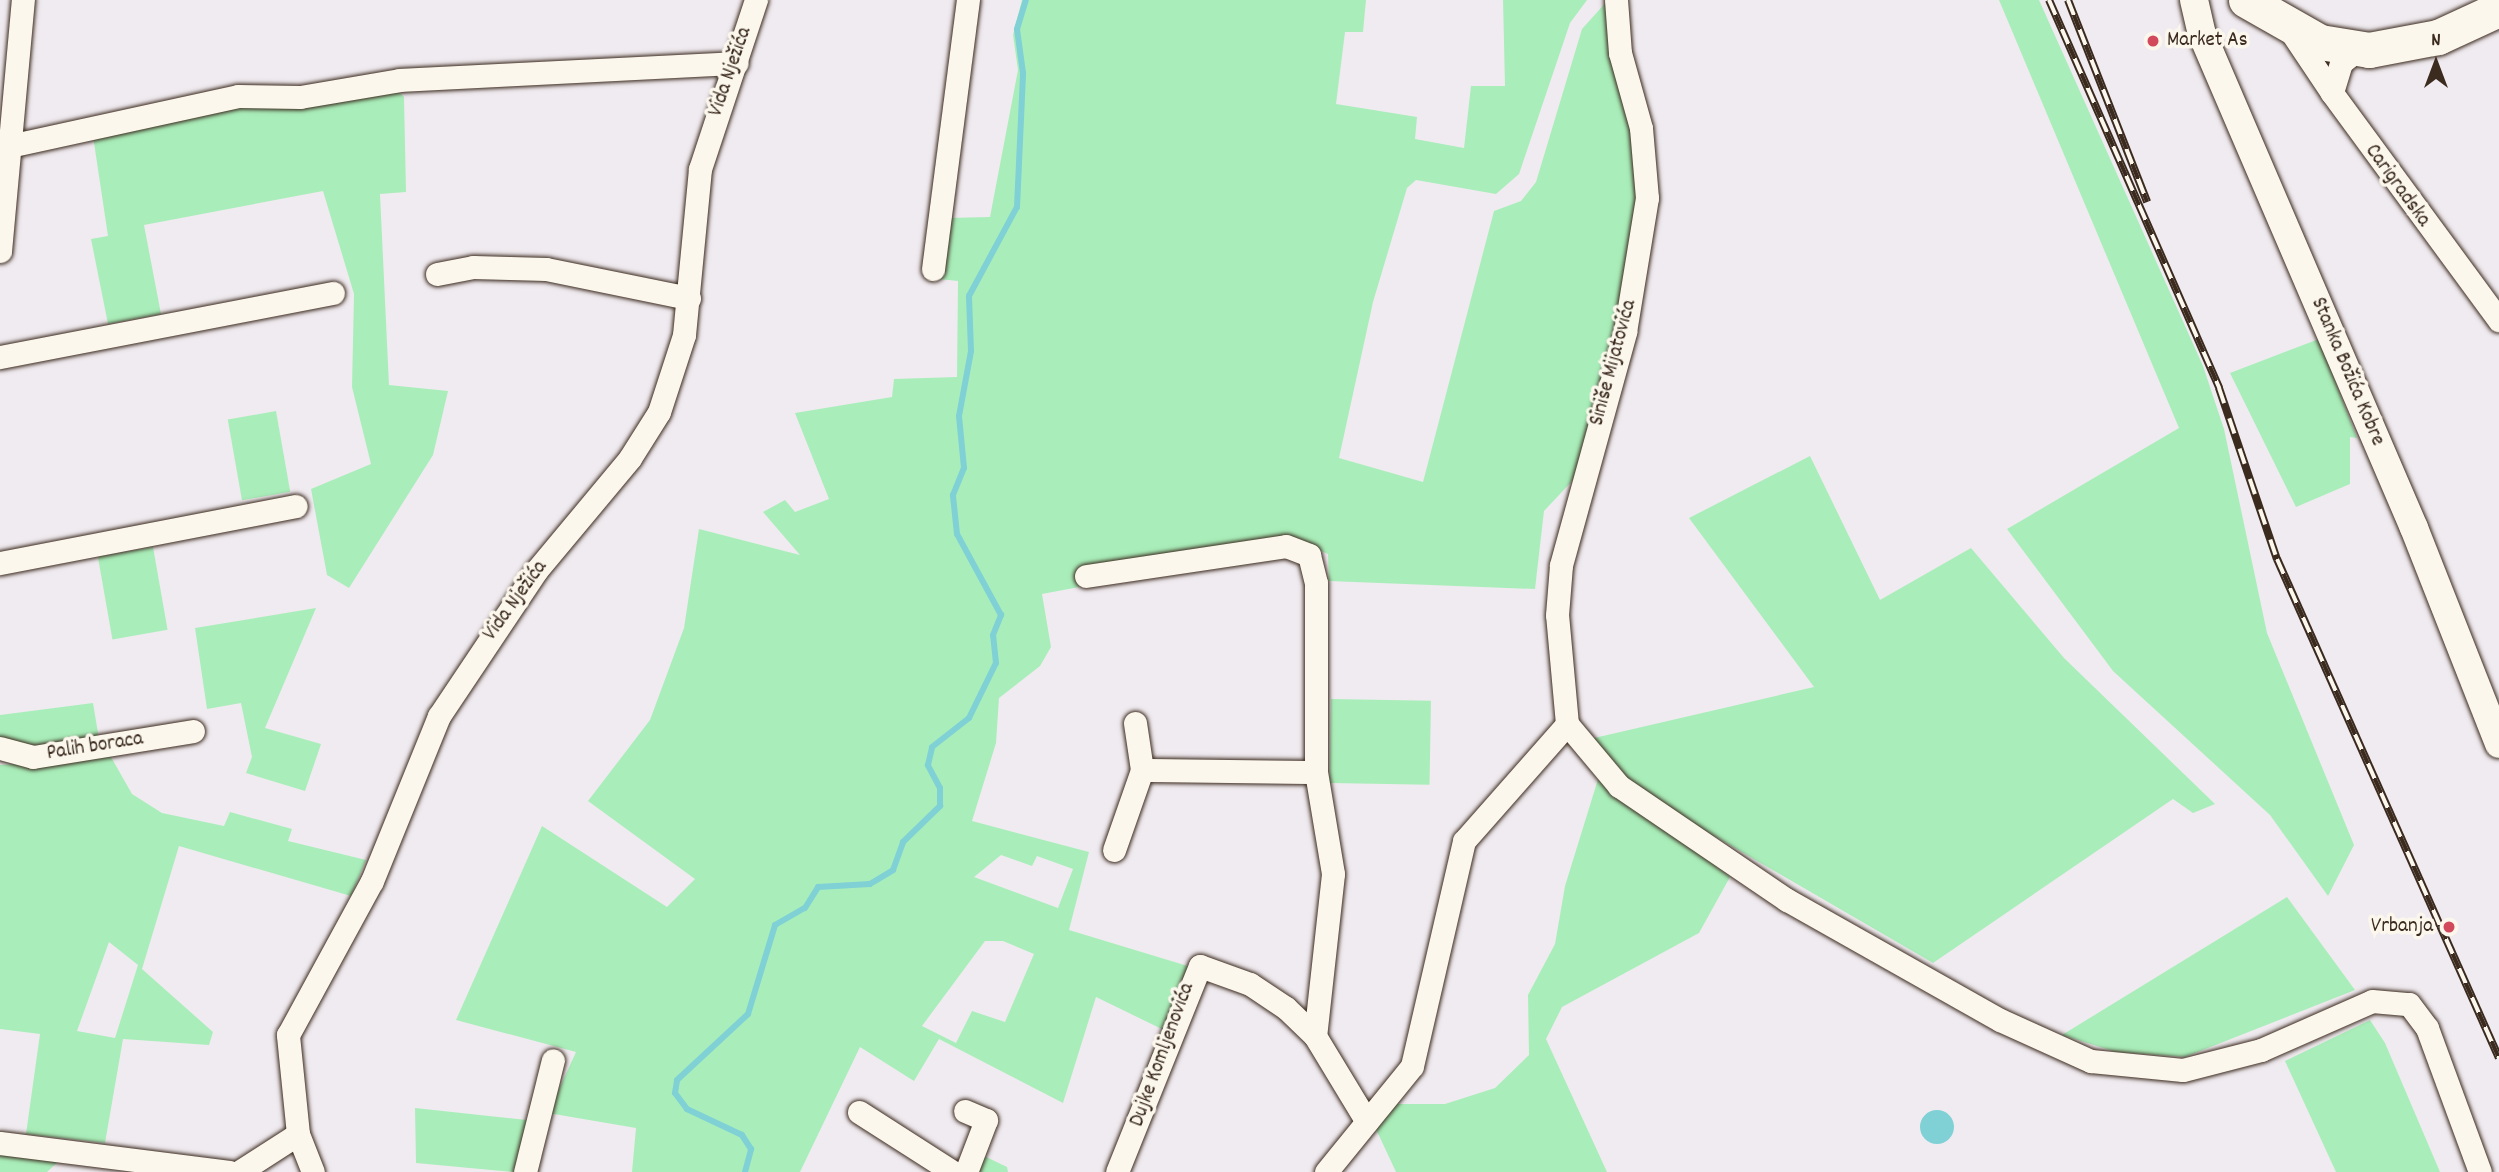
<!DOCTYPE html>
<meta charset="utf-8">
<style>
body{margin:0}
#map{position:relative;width:2499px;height:1172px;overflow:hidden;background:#f0ebf0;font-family:Dekko,sans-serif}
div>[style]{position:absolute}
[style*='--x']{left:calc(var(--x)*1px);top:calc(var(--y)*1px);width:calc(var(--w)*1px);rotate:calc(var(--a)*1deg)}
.green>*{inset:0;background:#a9eeba;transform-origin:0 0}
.water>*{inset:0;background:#7fd1d5}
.round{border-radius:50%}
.stream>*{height:6px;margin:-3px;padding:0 3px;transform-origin:3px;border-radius:3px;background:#7fd1d5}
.roads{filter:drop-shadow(0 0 2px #3b2a1e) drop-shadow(0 0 2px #3b2a1e)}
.minor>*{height:23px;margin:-11.5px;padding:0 11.5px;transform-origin:11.5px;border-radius:11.5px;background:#fbf7ec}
.tertiary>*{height:28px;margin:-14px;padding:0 14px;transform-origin:14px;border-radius:14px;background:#fbf7ec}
.primary>*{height:35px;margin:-17.5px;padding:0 17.5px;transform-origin:17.5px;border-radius:17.5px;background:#fbf7ec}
.rail>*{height:8px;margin-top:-4px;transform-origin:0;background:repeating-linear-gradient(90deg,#fbf7ec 0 16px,#3b2a1e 0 32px);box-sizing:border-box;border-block:2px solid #3b2a1e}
.dots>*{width:19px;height:19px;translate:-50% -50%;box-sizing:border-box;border:4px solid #fbf7ec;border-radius:50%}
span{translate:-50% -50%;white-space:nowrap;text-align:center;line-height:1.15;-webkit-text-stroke:7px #fbf7ec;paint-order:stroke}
.poi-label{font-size:21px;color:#3b2a1e}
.left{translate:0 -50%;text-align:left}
.right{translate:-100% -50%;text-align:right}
.street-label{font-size:21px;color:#3b2a1e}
.north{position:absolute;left:2401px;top:28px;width:70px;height:70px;-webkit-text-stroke:5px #fbf7ec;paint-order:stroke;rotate:0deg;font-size:19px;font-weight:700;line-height:28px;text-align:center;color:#3b2a1e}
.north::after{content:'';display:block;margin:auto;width:24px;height:32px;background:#3b2a1e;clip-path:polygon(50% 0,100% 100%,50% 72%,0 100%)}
</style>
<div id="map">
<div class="green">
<i style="clip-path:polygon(evenodd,1022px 0,1366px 0,1363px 32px,1345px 32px,1336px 104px,1417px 117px,1415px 139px,1464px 148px,1471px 86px,1505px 86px,1503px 0,1587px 0,1570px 23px,1519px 174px,1496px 194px,1416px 180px,1407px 188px,1373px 302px,1339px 458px,1423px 482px,1494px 211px,1521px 201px,1536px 182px,1582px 29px,1608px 0,1640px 190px,1619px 335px,1576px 477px,1544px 511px,1535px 589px,1329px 581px,1328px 554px,1293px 539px,1076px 570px,1079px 587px,1042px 594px,1051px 647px,1040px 666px,999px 698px,996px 743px,972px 821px,1089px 852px,1069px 930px,1191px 967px,1179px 983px,1170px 1033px,1096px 997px,1063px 1103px,939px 1039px,914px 1081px,860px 1047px,800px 1172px,632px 1172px,636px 1128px,548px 1113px,576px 1052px,456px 1020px,542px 826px,667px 907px,695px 879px,588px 801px,650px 720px,684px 628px,699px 529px,800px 555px,763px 512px,785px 500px,795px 512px,829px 499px,795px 413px,892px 397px,894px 379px,957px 377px,958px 281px,939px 279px,947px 218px,990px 217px,1018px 70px,1013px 35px,1022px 0,1001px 855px,1032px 866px,1037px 856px,1073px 869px,1058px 908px,974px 877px,1001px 855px,1022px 0,985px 941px,1003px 941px,1034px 954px,1005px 1022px,972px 1011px,956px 1043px,922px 1026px,985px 941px)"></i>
<i style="clip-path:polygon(1999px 0,2039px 0,2203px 366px,2224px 429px,2267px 633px,2354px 845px,2328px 896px,2270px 815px,2113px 671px,2007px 529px,2179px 428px)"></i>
<i style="clip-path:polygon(395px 88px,404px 97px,406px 192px,380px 194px,389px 385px,448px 391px,433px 455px,349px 588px,327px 575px,311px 489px,371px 464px,352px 387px,354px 294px,323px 191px,144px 225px,161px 314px,108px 324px,91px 239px,108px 236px,93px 136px,243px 107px)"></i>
<i style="clip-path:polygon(2319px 339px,2357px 438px,2350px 437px,2350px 484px,2296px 507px,2230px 373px)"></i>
<i style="left:276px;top:411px;width:82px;height:49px;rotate:80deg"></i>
<i style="clip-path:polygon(1810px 456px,1880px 600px,1971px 548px,2064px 658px,2215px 804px,2193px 813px,2173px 799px,1933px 963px,1678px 815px,1622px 774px,1590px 739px,1814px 687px,1689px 518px)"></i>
<i style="left:153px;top:547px;width:84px;height:56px;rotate:80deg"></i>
<i style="clip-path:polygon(316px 608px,265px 728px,321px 744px,305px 791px,246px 773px,252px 757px,241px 703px,207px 709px,195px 628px)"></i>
<i style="left:1331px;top:699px;width:100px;height:84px;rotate:1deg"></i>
<i style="clip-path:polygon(93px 703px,99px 739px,18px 748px,0 737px,0 715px)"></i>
<i style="clip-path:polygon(evenodd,111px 757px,132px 794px,162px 813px,224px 826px,230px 812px,292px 829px,288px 841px,366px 860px,351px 896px,179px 846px,142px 969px,213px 1032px,209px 1045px,123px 1039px,105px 1143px,26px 1134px,40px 1034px,0 1029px,0 765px,111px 757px,109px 942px,138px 965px,115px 1038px,77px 1031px,109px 942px)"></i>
<i style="clip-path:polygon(1599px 776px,1730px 877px,1699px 933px,1562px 1007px,1546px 1039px,1607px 1172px,1396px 1172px,1375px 1127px,1396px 1104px,1445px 1104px,1495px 1088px,1529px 1055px,1528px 995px,1555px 944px,1565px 886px)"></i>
<i style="clip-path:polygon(2287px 897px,2355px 990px,2185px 1057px,2116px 1052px,2062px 1035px)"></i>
<i style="clip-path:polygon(2370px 1020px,2385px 1043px,2440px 1172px,2336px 1172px,2285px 1061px)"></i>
<i style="clip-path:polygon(415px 1108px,527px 1120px,514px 1172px,416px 1163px)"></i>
<i style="clip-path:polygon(0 1153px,62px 1158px,47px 1172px,0 1172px)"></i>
<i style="clip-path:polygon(980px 1154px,1007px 1167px,1008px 1172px,972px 1172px)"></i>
</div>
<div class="water">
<i class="round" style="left:1920px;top:1110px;width:34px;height:34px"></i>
</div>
<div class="stream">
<i style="--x:745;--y:1172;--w:24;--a:-75"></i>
<i style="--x:751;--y:1149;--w:17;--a:-123"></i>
<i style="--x:742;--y:1135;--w:61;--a:-154.7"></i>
<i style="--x:687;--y:1109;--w:20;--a:-127"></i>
<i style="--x:675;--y:1093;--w:13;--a:-81"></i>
<i style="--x:677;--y:1080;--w:97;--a:-42.9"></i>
<i style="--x:748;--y:1014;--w:93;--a:-73.1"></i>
<i style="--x:775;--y:925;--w:34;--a:-30"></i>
<i style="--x:805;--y:908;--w:25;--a:-58"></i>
<i style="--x:818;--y:887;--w:52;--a:-3.3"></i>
<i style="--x:870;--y:884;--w:27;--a:-31"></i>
<i style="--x:893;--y:870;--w:30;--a:-70"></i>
<i style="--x:903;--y:842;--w:52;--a:-44.2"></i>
<i style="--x:940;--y:806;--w:18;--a:-90"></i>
<i style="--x:940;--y:788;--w:26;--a:-118"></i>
<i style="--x:928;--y:765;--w:18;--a:-77"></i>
<i style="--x:932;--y:747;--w:47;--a:-38.1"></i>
<i style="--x:969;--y:718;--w:61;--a:-63.9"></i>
<i style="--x:996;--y:663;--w:28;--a:-96"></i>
<i style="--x:993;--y:635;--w:22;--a:-68"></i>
<i style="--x:1001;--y:615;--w:92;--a:-118.5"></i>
<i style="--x:957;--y:534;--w:39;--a:-96"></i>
<i style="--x:953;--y:495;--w:29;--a:-68"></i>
<i style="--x:964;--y:468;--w:52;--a:-95.5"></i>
<i style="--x:959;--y:416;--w:66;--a:-79.5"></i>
<i style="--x:971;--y:351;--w:55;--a:-92.1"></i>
<i style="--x:969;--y:296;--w:101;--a:-61.7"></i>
<i style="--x:1017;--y:207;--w:134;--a:-87.4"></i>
<i style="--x:1023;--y:73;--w:44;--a:-97.8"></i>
<i style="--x:1017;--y:29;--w:30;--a:-73"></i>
</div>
<div class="roads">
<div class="minor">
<i style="--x:2290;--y:30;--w:76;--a:56.3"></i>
<i style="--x:2358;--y:49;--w:22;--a:141"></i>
<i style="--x:2341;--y:63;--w:31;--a:107"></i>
<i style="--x:2332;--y:93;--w:282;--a:53.7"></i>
<i style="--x:0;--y:148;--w:244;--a:-12.3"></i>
<i style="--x:238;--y:96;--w:62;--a:0.9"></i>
<i style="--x:300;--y:97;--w:101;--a:-9.6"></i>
<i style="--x:400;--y:80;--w:337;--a:-2.9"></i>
<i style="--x:0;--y:251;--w:252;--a:-84.8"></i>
<i style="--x:933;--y:269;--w:271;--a:-82.6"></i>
<i style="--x:437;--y:274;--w:37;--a:-11"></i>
<i style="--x:473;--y:267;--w:73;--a:1.6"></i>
<i style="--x:546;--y:269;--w:146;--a:11.5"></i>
<i style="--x:0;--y:357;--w:339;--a:-10.9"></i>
<i style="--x:0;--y:563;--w:301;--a:-10.9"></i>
<i style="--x:1086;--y:576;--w:202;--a:-8.5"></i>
<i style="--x:1286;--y:546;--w:25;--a:21"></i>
<i style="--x:1309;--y:555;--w:29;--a:76"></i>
<i style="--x:1316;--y:583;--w:189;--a:90"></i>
<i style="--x:1135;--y:723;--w:48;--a:81.5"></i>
<i style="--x:1567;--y:724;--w:81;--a:50"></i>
<i style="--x:1619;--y:786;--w:203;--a:34.2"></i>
<i style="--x:1787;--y:900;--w:244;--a:29.4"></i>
<i style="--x:2000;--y:1020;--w:100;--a:24.3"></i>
<i style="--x:2091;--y:1061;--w:92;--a:5.6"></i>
<i style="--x:2183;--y:1070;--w:81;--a:-14.4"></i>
<i style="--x:2261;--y:1050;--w:121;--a:-23.8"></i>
<i style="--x:2372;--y:1001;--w:37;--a:5"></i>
<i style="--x:2409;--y:1004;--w:30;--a:53"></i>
<i style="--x:2427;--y:1028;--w:153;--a:69.8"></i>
<i style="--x:0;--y:748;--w:34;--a:15"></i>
<i style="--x:33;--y:757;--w:162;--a:-9.2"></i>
<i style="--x:1114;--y:850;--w:85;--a:-70.7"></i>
<i style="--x:1142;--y:770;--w:174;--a:0.7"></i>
<i style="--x:1316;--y:772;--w:103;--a:80.5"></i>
<i style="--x:1333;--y:874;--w:163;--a:96.3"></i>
<i style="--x:965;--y:1111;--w:23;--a:23"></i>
<i style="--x:986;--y:1120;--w:56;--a:111"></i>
<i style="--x:859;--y:1112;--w:112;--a:32.6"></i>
<i style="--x:298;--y:1134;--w:41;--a:68.5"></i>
<i style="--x:0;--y:1143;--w:231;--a:7.2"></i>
<i style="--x:239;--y:1172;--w:70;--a:-32.8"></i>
<i style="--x:298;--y:1134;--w:100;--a:-95.8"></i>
<i style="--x:288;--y:1035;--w:175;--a:-61.4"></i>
<i style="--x:372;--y:881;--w:178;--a:-67.9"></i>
<i style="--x:439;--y:716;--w:174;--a:-56.2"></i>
<i style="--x:536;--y:571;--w:147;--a:-50.2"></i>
<i style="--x:630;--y:458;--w:54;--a:-57.8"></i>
<i style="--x:659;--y:412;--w:81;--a:-72"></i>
<i style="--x:684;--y:335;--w:167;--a:-84.5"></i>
<i style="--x:700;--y:169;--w:178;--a:-71.7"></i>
<i style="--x:525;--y:1172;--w:115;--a:-76"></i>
<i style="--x:1117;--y:1172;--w:222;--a:-68.1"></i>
<i style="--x:1200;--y:966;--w:53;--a:19.8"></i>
<i style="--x:1250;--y:984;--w:43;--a:33.7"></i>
<i style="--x:1286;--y:1008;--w:40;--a:44"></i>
<i style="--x:1315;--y:1036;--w:100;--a:58.8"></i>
<i style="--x:1326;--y:1172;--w:136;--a:-50.9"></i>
<i style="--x:1412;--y:1066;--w:231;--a:-77"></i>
<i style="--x:1464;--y:841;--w:156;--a:-48.6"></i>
<i style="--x:1567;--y:724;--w:109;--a:-95.2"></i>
<i style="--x:1557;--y:615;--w:50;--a:-85.4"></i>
<i style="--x:1561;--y:565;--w:242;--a:-74.6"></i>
<i style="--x:1625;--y:332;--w:136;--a:-80.7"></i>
<i style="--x:1647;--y:198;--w:70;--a:-94.9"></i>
<i style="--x:1641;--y:128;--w:78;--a:-105.6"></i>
<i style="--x:1620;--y:53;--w:53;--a:-94.3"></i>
</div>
<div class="tertiary">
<i style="--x:2194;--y:0;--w:35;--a:77"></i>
<i style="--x:2202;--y:34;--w:538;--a:66.77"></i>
<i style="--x:2414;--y:528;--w:232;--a:68.5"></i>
</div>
<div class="primary">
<i style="--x:2246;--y:0;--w:85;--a:29.6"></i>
<i style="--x:2320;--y:42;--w:50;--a:9.3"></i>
<i style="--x:2369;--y:50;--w:70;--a:-10.7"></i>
<i style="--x:2438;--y:37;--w:67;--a:-24.7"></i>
</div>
</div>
<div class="rail">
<i style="--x:2049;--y:0;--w:424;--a:66.3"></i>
<i style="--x:2219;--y:388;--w:181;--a:71.3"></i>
<i style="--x:2277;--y:559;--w:546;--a:66.02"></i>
<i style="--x:2068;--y:0;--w:217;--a:68.6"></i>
</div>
<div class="dots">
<i style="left:2153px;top:41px;background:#d1495b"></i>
<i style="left:2449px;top:927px;background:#d1495b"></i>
</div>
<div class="poi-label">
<span class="left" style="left:2167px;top:41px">Market As</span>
<span class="right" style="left:2433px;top:927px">Vrbanja</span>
</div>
<div class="street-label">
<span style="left:731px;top:72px;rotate:-71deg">Vida Nježića</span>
<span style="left:2397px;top:186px;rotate:54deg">Carigradska</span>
<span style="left:1614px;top:363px;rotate:-75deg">Siniše Mijatovića</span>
<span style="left:2347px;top:372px;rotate:67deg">Stanka Božića Kobre</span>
<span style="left:516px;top:601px;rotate:-54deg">Vida Nježića</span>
<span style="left:95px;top:747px;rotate:-9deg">Palih boraca</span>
<span style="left:1163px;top:1055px;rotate:-70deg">Dujke Komljenovića</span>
</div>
<div class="north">N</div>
</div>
